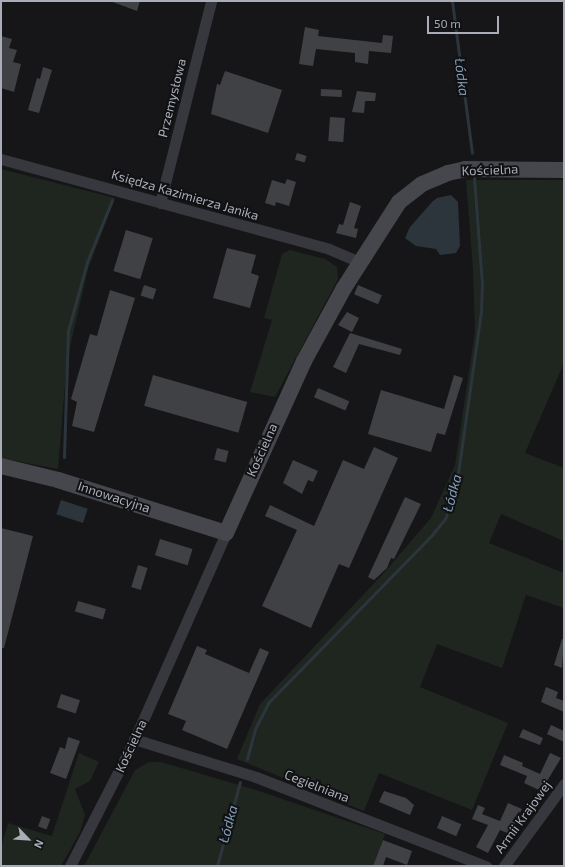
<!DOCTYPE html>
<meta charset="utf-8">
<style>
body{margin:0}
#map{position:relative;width:565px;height:867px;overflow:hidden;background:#161618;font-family:"Exo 2",sans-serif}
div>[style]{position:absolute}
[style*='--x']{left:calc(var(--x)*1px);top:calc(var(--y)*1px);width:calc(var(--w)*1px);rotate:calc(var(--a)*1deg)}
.green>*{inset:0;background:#1e261f}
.water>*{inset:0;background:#2c353c;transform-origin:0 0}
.stream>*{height:3px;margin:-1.5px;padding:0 1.5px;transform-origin:1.5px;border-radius:1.5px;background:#2c353c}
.building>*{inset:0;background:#404145;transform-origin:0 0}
.street>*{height:11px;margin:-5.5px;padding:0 5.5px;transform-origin:5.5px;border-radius:5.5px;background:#37383d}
.secondary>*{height:16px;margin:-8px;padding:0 8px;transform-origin:8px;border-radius:8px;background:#45474d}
span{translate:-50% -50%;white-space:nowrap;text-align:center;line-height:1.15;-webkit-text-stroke:4px #111113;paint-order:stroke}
.street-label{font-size:13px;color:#a8adb8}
.water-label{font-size:14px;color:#7f9bb3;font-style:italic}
.frame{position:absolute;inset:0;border:2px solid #a8adb8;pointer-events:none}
.north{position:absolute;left:8px;top:819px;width:40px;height:40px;-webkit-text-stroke:3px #111113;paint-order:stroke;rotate:115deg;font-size:11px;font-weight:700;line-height:16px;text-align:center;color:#a8adb8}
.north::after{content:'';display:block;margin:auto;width:14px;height:18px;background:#a8adb8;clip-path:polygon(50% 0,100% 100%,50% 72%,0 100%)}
.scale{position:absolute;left:427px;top:16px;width:72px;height:18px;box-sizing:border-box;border:2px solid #a8adb8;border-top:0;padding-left:5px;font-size:12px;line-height:14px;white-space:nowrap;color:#a8adb8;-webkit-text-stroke:3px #111113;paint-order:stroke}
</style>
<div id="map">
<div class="green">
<i style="clip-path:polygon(1px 169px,115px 198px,88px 269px,67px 360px,58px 469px,1px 458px)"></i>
<i style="clip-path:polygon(466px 180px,564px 180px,564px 363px,525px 453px,564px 468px,564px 541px,501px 514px,489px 543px,564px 573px,564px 608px,526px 595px,502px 668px,437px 644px,420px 687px,508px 723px,472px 810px,379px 773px,364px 811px,237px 759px,260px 704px,381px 576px,431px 518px,455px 465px,475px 331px,473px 270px)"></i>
<i style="clip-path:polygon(290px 250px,325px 259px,337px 267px,338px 279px,275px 397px,250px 392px,272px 320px,264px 318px,282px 254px)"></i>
<i style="clip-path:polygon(79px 753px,99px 762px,90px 781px,75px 789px,85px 815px,80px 832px,61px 866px,1px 866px,1px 848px,8px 823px,52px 836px)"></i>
<i style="clip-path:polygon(149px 762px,161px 762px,259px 791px,385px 834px,373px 866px,84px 866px,135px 770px)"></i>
</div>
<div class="water">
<i style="clip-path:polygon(451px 195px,458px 202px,460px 246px,456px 253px,440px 255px,436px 249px,416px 246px,405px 238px,410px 227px,432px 202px,437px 198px)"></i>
<i style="left:61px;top:500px;width:28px;height:15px;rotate:18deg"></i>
</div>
<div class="stream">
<i style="--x:452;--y:1;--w:153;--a:82.5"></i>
<i style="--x:64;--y:457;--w:126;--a:-88.2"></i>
<i style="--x:68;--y:331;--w:72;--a:-74.6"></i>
<i style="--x:87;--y:262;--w:67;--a:-68"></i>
<i style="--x:247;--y:759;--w:31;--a:-75"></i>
<i style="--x:255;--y:729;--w:29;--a:-63"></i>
<i style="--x:268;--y:703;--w:233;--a:-45.7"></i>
<i style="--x:431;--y:536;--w:22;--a:-51"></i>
<i style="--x:445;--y:519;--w:15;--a:-70"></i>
<i style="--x:450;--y:505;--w:33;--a:-76"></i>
<i style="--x:458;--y:473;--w:163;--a:-81.9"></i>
<i style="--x:481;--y:312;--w:28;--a:-88"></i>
<i style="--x:482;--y:284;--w:106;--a:-94.3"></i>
<i style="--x:217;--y:866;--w:87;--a:-74.7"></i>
</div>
<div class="building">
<i style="clip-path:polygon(110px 1px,140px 1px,137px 11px)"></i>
<i style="clip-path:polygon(305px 27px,319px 30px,318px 36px,382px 43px,383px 35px,393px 36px,391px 53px,369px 51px,368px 64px,355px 62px,355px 53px,316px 49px,313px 66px,299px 64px)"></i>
<i style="clip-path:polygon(1px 36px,12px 39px,9px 48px,17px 50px,13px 62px,21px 64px,14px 92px,1px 88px)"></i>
<i style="clip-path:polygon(43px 67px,52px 70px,39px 113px,28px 110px,37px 78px,40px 79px)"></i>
<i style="clip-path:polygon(225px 71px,282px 90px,268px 133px,211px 114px,217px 84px,220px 85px)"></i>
<i style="left:321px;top:89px;width:21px;height:7px;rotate:3deg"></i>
<i style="clip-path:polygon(357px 91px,376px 93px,375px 101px,365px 101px,364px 113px,352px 112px)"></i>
<i style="left:330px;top:117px;width:15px;height:24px;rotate:4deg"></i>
<i style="left:297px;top:153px;width:10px;height:7px;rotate:17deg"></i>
<i style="clip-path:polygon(287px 179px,296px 182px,289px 206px,276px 202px,275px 206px,265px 203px,272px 180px,285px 184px)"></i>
<i style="clip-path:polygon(350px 202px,361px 206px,354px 228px,358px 229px,356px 238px,336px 233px,339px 224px,343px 225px)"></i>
<i style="left:126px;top:230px;width:28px;height:43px;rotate:17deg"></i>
<i style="clip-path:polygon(227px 248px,256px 255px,251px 273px,259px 276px,250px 308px,213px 298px)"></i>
<i style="left:144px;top:285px;width:13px;height:11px;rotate:18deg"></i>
<i style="left:358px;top:285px;width:26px;height:10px;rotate:23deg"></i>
<i style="clip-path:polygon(110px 290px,135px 298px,94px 432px,72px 426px,77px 402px,71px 399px,90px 334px,97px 336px)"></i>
<i style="clip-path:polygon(347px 312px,359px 318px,352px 332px,338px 325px)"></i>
<i style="clip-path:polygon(350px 333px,402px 349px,400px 355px,359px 344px,346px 373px,333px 367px)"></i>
<i style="left:153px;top:375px;width:98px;height:32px;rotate:16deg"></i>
<i style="clip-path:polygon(454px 375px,463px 378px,445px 435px,437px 433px,431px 452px,368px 434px,381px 390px,444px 409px)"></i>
<i style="left:318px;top:388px;width:34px;height:10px;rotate:23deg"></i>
<i style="clip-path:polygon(374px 447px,398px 458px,349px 568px,339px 564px,311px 628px,262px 606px,297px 530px,265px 516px,270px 505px,314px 526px,343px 460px,364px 469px)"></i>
<i style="left:217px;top:448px;width:12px;height:12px;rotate:14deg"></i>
<i style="clip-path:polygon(293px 460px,318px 471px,313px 482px,308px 480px,302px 494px,283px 483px)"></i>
<i style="clip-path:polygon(405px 497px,421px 504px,394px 559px,391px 558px,387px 568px,374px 580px,368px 577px)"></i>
<i style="clip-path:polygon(1px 528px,33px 536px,4px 648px,1px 648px)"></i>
<i style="left:160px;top:539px;width:34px;height:17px;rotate:17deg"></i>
<i style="left:138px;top:565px;width:10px;height:23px;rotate:17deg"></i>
<i style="left:78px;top:601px;width:29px;height:11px;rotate:16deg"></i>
<i style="clip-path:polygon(562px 639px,564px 639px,562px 668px,554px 665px)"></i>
<i style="clip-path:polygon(197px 646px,207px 650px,205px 654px,249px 673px,260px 648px,269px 652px,227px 749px,182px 730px,186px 721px,168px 714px)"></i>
<i style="clip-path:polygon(546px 687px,558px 692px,556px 698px,564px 701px,564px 712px,541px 702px)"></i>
<i style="left:61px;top:694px;width:20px;height:14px;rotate:18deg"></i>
<i style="clip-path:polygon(551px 725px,564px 731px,564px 742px,547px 734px)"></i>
<i style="clip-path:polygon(523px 729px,543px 738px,540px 745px,519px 737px)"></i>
<i style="clip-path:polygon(68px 737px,80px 741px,66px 779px,50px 773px,60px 747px,65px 749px)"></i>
<i style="clip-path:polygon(550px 753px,561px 758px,541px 791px,524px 783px,527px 776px,500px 765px,504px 755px,523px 763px,522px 766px,540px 774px)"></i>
<i style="clip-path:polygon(384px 791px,406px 798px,414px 805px,410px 815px,379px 802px)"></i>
<i style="clip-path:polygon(508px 803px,522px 809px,513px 827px,517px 828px,514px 836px,500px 830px,488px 853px,476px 847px,488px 825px,472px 819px,478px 805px,485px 808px,482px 814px,500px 821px)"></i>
<i style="left:42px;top:816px;width:9px;height:11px;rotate:21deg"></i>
<i style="left:442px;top:816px;width:21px;height:13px;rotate:23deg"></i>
<i style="clip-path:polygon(383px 840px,412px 851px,407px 865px,386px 857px,383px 866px,373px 866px)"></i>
</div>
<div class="street">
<i style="--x:1;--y:159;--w:340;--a:15.3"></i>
<i style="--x:329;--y:249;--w:34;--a:23"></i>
<i style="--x:160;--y:203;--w:208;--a:-75.8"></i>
<i style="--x:134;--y:739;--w:128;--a:17.3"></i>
<i style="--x:256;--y:777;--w:247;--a:21.2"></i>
<i style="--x:70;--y:866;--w:136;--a:-62.9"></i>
<i style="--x:132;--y:745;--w:232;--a:-66.1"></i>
<i style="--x:504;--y:866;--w:102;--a:-53.8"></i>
</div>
<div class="secondary">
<i style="--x:1;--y:466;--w:59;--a:13.8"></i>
<i style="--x:58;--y:480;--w:176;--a:17.5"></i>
<i style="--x:226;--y:533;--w:189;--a:-65.6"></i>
<i style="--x:304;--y:361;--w:83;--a:-61.3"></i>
<i style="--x:344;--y:288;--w:102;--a:-57.4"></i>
<i style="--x:399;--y:202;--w:29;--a:-38"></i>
<i style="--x:422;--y:184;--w:28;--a:-23"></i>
<i style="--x:448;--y:173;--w:17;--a:-13"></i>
<i style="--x:465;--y:169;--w:99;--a:0.6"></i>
</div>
<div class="street-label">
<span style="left:172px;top:98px;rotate:-76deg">Przemysłowa</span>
<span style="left:490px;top:170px;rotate:-2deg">Kościelna</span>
<span style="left:185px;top:195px;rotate:16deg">Księdza Kazimierza Janika</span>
<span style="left:262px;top:450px;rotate:-66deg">Kościelna</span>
<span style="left:114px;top:497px;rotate:18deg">Innowacyjna</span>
<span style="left:131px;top:746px;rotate:-65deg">Kościelna</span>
<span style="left:317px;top:786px;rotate:21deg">Cegielniana</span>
<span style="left:523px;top:817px;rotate:-54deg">Armii Krajowej</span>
</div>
<div class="water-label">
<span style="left:462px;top:77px;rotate:83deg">Łódka</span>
<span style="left:452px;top:493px;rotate:-75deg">Łódka</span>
<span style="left:228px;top:824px;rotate:-75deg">Łódka</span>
</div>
<div class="frame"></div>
<div class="north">N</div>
<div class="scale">50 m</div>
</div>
